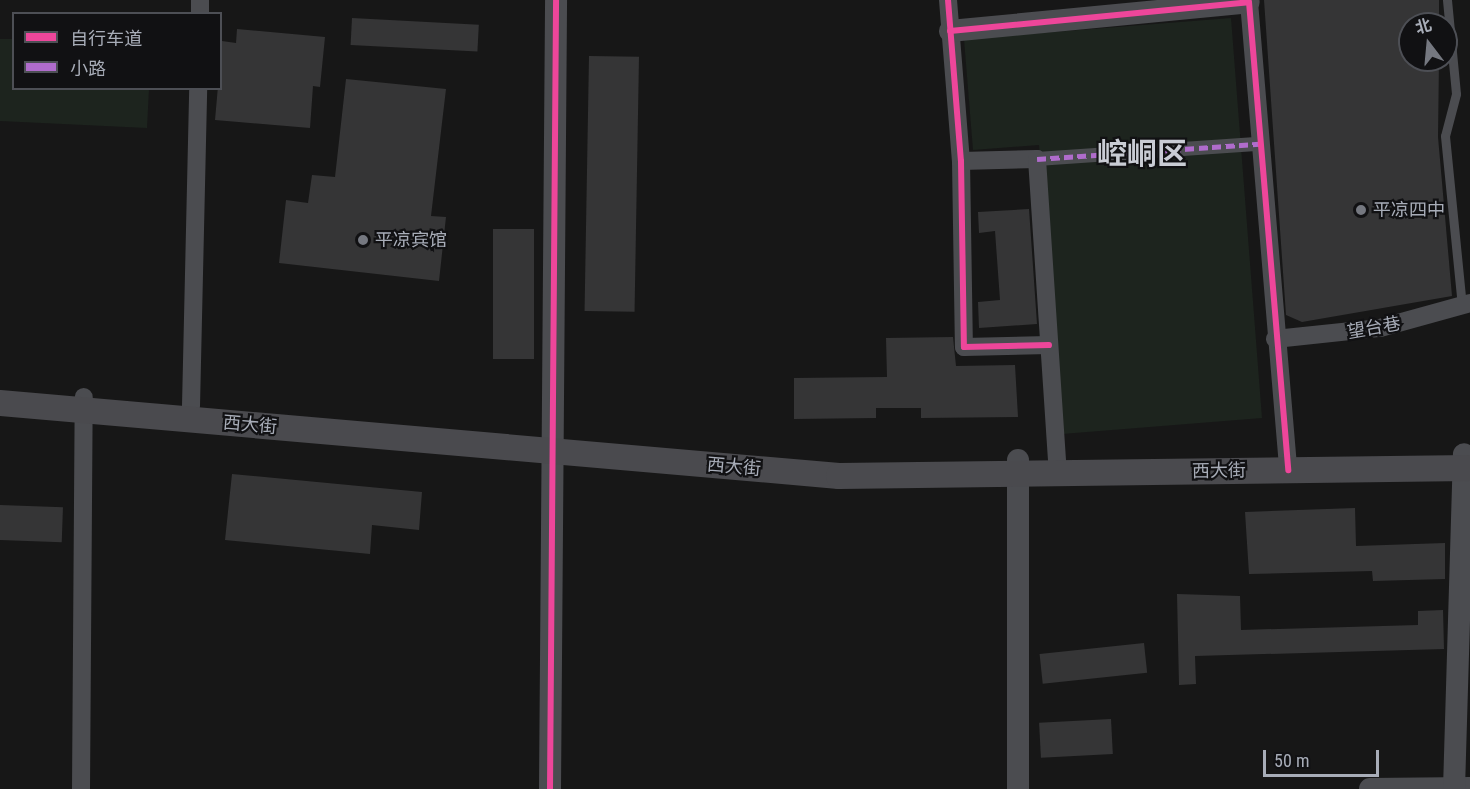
<!DOCTYPE html>
<meta charset="utf-8">
<style>
body{margin:0}
#map{position:relative;width:1470px;height:789px;overflow:hidden;background:#171717;font-family:"Roboto Condensed","Noto Sans SC",sans-serif}
div>[style]{position:absolute}
[style*='--x']{left:calc(var(--x)*1px);top:calc(var(--y)*1px);width:calc(var(--w)*1px);rotate:calc(var(--a)*1deg)}
.green>*{inset:0;background:#1d241e}
.building>*{inset:0;background:#353536;transform-origin:0 0}
.service>*{height:9px;margin:-4.5px;padding:0 4.5px;transform-origin:4.5px;border-radius:4.5px;background:#4b4c50}
.pedestrian>*{height:14px;margin:-7px;padding:0 7px;transform-origin:7px;border-radius:7px;background:#4b4c50}
.minor>*{height:18px;margin:-9px;padding:0 9px;transform-origin:9px;border-radius:9px;background:#4b4c50}
.tertiary>*{height:22px;margin:-11px;padding:0 11px;transform-origin:11px;border-radius:11px;background:#4b4c50}
.secondary>*{height:26px;margin:-13px;padding:0 13px;transform-origin:13px;border-radius:13px;background:#4a4a4e}
.quiet>*{height:4.5px;margin-top:-2.25px;transform-origin:0;background:repeating-linear-gradient(90deg,#b06ccc 0 9px,transparent 0 13.5px)}
.cycleway>*{height:6px;margin:-3px;padding:0 3px;transform-origin:3px;border-radius:3px;background:#ed469a}
.dots>*{width:16px;height:16px;translate:-50% -50%;box-sizing:border-box;border:3px solid #111113;border-radius:50%}
span{translate:-50% -50%;white-space:nowrap;text-align:center;line-height:1.15;-webkit-text-stroke:4.5px #111113;paint-order:stroke}
.poi-label{font-size:18px;color:#a8adb8}
.left{translate:0 -50%;text-align:left}
.street-label{font-size:18px;color:#a8adb8}
.town-label{font-size:30px;color:#c9ccd4;font-weight:700}
.legend{position:absolute;left:12px;top:12px;width:210px;height:78px;box-sizing:border-box;background:#111113;border:2px solid #4d4f55;margin:0;padding:8px 10px;list-style:none;font-size:18px;color:#a8adb8}
.legend li{display:flex;align-items:center;gap:12px;height:30px}
.legend b{width:30px;border:2px solid #4d4f55}
.north{position:absolute;left:1398px;top:12px;width:60px;height:60px;box-sizing:border-box;background:#111113;border:2px solid #4d4f55;border-radius:50%;rotate:344deg;font-size:16px;font-weight:700;line-height:24px;text-align:center;color:#a8adb8}
.north::after{content:'';display:block;margin:auto;width:21px;height:27px;background:#757880;clip-path:polygon(50% 0,100% 100%,50% 72%,0 100%)}
.scale{position:absolute;left:1263px;top:750px;width:116px;height:27px;box-sizing:border-box;border:3px solid #a8adb8;border-top:0;padding-left:8px;font-size:18px;line-height:21px;white-space:nowrap;color:#a8adb8;-webkit-text-stroke:4px #111113;paint-order:stroke}
</style>
<div id="map">
<div class="green">
<i style="clip-path:polygon(1231px 18px,1262px 418px,1062px 434px,1039px 145px,973px 150px,964px 39px)"></i>
<i style="clip-path:polygon(0 39px,13px 39px,14px 88px,149px 89px,147px 128px,0 121px)"></i>
</div>
<div class="building">
<i style="clip-path:polygon(1264px 0,1439px 0,1439px 24px,1410px 24px,1410px 60px,1439px 60px,1438px 137px,1452px 296px,1302px 322px,1286px 315px)"></i>
<i style="left:352px;top:18px;width:127px;height:27px;rotate:3deg"></i>
<i style="clip-path:polygon(237px 29px,325px 37px,320px 87px,313px 86px,310px 128px,215px 120px,222px 41px,236px 43px)"></i>
<i style="left:589px;top:56px;width:50px;height:255px;rotate:1deg"></i>
<i style="clip-path:polygon(346px 79px,446px 89px,431px 216px,446px 217px,439px 281px,279px 263px,286px 200px,308px 203px,312px 175px,335px 177px)"></i>
<i style="clip-path:polygon(1029px 209px,1037px 324px,979px 328px,978px 302px,1000px 300px,995px 231px,979px 233px,978px 212px)"></i>
<i style="left:493px;top:229px;width:41px;height:130px"></i>
<i style="clip-path:polygon(953px 337px,956px 366px,1015px 365px,1018px 417px,921px 418px,921px 408px,876px 408px,876px 418px,794px 419px,794px 378px,887px 377px,886px 338px)"></i>
<i style="clip-path:polygon(232px 474px,422px 492px,419px 530px,372px 525px,370px 554px,225px 540px)"></i>
<i style="left:0;top:505px;width:63px;height:35px;rotate:2deg"></i>
<i style="clip-path:polygon(1355px 508px,1356px 546px,1445px 543px,1445px 579px,1373px 581px,1372px 571px,1249px 574px,1245px 512px)"></i>
<i style="clip-path:polygon(1177px 594px,1240px 596px,1241px 630px,1418px 625px,1418px 611px,1443px 610px,1444px 649px,1195px 656px,1196px 684px,1179px 685px)"></i>
<i style="left:1144px;top:643px;width:30px;height:105px;rotate:84deg"></i>
<i style="left:1111px;top:719px;width:35px;height:72px;rotate:87deg"></i>
</div>
<div class="service">
<i style="--x:1447;--y:0;--w:94;--a:84.5"></i>
<i style="--x:1456;--y:94;--w:43;--a:104.7"></i>
<i style="--x:1445;--y:136;--w:172;--a:84.3"></i>
</div>
<div class="pedestrian">
<i style="--x:1037;--y:159;--w:223;--a:-3.9"></i>
</div>
<div class="minor">
<i style="--x:948;--y:0;--w:162;--a:85.4"></i>
<i style="--x:961;--y:161;--w:186;--a:89.1"></i>
<i style="--x:964;--y:347;--w:85;--a:-1.3"></i>
<i style="--x:1249;--y:2;--w:470;--a:85.2"></i>
<i style="--x:200;--y:14;--w:14;--a:-90"></i>
<i style="--x:961;--y:161;--w:76;--a:-1.5"></i>
<i style="--x:1037;--y:159;--w:302;--a:86.2"></i>
<i style="--x:1275;--y:339;--w:106;--a:-6"></i>
<i style="--x:1380;--y:328;--w:93;--a:-15.5"></i>
<i style="--x:191;--y:406;--w:318;--a:-88.7"></i>
<i style="--x:81;--y:789;--w:392;--a:-89.6"></i>
</div>
<div class="tertiary">
<i style="--x:950;--y:31;--w:300;--a:-5.5"></i>
<i style="--x:1018;--y:460;--w:329;--a:90"></i>
<i style="--x:550;--y:789;--w:789;--a:-89.56"></i>
<i style="--x:1370;--y:789;--w:100;--a:-0.6"></i>
<i style="--x:1454;--y:789;--w:335;--a:-88.3"></i>
</div>
<div class="secondary">
<i style="--x:0;--y:403;--w:842;--a:4.97"></i>
<i style="--x:839;--y:476;--w:631;--a:-0.73"></i>
</div>
<div class="quiet">
<i style="--x:1037;--y:159;--w:223;--a:-3.9"></i>
</div>
<div class="cycleway">
<i style="--x:948;--y:0;--w:162;--a:85.4"></i>
<i style="--x:961;--y:161;--w:186;--a:89.1"></i>
<i style="--x:964;--y:347;--w:85;--a:-1.3"></i>
<i style="--x:950;--y:31;--w:300;--a:-5.5"></i>
<i style="--x:1249;--y:2;--w:470;--a:85.2"></i>
<i style="--x:550;--y:789;--w:789;--a:-89.56"></i>
</div>
<div class="dots">
<i style="left:1361px;top:210px;background:#757880"></i>
<i style="left:363px;top:240px;background:#757880"></i>
</div>
<div class="poi-label">
<span class="left" style="left:1373px;top:210px">平凉四中</span>
<span class="left" style="left:375px;top:240px">平凉宾馆</span>
</div>
<div class="street-label">
<span style="left:1374px;top:328px;rotate:-10deg">望台巷</span>
<span style="left:250px;top:425px;rotate:5deg">西大街</span>
<span style="left:734px;top:467px;rotate:5deg">西大街</span>
<span style="left:1219px;top:471px;rotate:-1deg">西大街</span>
</div>
<div class="town-label">
<span style="left:1142px;top:154px">崆峒区</span>
</div>
<ul class="legend">
<li><b style="height:8px;background:#ed469a"></b>自行车道</li>
<li><b style="height:8px;background:#b06ccc"></b>小路</li>
</ul>
<div class="north">北</div>
<div class="scale">50 m</div>
</div>
